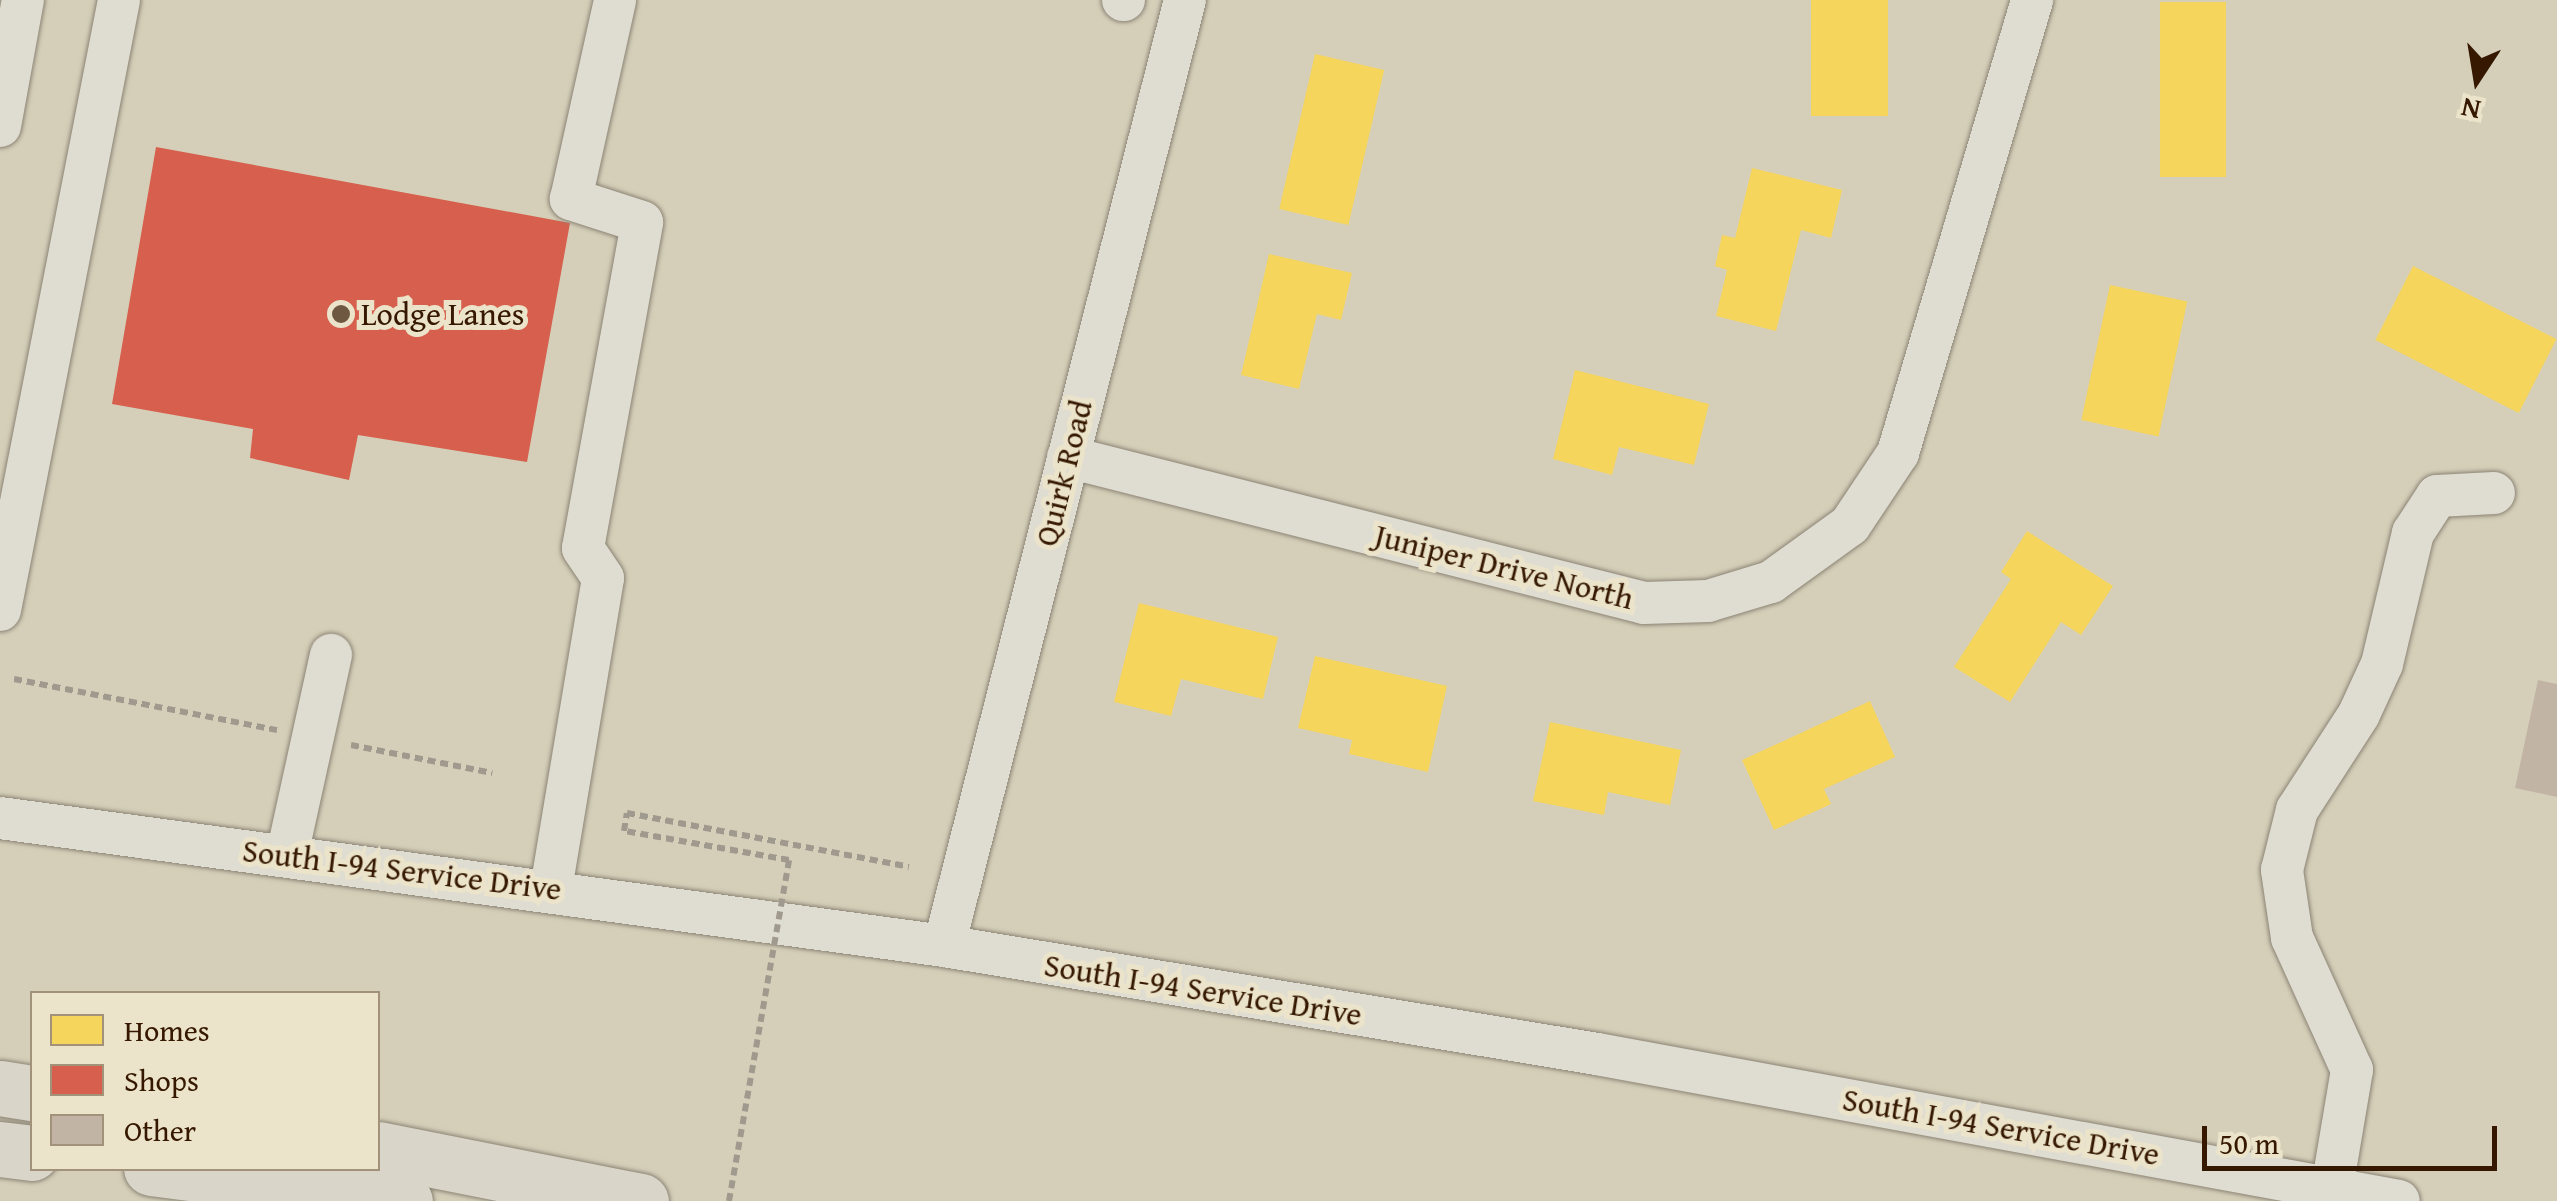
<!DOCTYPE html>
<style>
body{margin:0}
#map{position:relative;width:2557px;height:1201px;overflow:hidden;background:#d5cfb9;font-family:"Gentium Book Plus",serif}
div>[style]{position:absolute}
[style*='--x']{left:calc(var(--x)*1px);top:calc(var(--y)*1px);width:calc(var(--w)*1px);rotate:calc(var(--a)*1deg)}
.homes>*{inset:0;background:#f6d55c;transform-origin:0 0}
.shops>*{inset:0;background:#d6604d}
.building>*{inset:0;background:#c2b4a4}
.path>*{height:6px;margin-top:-3px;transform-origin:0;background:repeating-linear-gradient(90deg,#9f998e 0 8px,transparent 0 13px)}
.roads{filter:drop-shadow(0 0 2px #8c8475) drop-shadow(0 0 2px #8c8475)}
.minor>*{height:42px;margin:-21px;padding:0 21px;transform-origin:21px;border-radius:21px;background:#dfdcd1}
.highway>*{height:55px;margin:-27.5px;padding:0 27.5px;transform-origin:27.5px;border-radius:27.5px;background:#d9d6c9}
.path-bridge>*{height:6px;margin-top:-3px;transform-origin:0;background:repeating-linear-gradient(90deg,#9f998e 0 8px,transparent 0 13px)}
.dots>*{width:28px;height:28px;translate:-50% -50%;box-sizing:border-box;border:5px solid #ece4ca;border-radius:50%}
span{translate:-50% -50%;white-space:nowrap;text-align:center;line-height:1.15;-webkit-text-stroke:10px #ece4ca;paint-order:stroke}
.poi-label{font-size:32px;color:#361801}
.left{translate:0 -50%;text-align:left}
.street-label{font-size:32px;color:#361801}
.legend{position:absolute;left:30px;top:991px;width:350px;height:180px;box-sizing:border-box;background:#ece4ca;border:2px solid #a3927a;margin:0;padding:12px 18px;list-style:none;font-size:30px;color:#361801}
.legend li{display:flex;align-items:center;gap:20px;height:50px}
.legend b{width:50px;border:2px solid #a3927a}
.north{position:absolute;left:2427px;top:30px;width:100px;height:100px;-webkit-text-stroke:8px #ece4ca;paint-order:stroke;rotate:192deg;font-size:28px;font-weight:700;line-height:40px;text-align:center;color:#361801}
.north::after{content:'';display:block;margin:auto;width:35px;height:45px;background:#361801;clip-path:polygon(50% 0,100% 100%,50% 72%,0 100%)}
.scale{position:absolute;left:2202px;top:1126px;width:295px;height:45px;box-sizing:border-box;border:5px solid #361801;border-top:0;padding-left:12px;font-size:30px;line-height:35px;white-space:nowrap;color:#361801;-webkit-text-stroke:8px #ece4ca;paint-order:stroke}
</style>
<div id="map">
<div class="homes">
<i style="left:1811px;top:0;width:77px;height:116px"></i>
<i style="left:2160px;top:2px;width:66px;height:175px"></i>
<i style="left:1315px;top:54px;width:71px;height:159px;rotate:13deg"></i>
<i style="clip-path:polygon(1752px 168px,1842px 190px,1831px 238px,1801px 230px,1776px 331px,1716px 316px,1727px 270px,1715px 266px,1722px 235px,1735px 238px)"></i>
<i style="clip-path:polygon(1269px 254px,1352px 273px,1341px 320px,1317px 314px,1299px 389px,1241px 375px)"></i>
<i style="left:2413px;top:266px;width:161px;height:83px;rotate:27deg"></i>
<i style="left:2110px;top:285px;width:79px;height:138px;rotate:12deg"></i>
<i style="clip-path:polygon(1575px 370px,1709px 404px,1694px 465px,1619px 447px,1612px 475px,1553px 459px)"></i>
<i style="clip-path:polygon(2027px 531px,2113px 586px,2081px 635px,2061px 622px,2010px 702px,1954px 667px,2011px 579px,2001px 572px)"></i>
<i style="clip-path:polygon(1139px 603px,1278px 637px,1263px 699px,1181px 679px,1171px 716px,1114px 702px)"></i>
<i style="clip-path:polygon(1315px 656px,1447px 686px,1428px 772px,1349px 754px,1352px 740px,1298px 728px)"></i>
<i style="clip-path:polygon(1870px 701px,1895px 757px,1824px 789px,1831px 804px,1774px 830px,1742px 760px)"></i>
<i style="clip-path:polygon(1550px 722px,1681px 750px,1670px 805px,1608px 792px,1604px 815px,1533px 801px)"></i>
</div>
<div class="shops">
<i style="clip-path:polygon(156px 147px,570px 223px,527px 462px,358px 435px,349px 480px,250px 458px,253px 429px,112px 404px)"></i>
</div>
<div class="building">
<i style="clip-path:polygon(2538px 680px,2557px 684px,2557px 797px,2515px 788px)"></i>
</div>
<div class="path">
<i style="--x:14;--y:679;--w:268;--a:11"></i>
<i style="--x:351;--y:745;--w:144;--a:11.2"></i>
<i style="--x:789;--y:860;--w:168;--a:-170"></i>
<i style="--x:624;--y:831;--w:18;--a:-81"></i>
<i style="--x:627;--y:813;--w:287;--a:10.8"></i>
</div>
<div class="roads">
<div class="minor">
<i style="--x:1123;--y:0;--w:1;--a:0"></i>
<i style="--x:0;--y:126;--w:128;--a:-79.7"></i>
<i style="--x:1068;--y:457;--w:594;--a:14.22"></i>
<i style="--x:1644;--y:603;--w:64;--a:-1.8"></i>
<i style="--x:1708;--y:601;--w:66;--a:-16.8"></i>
<i style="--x:1771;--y:582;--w:97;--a:-35.8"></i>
<i style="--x:1850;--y:525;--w:87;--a:-56.3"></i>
<i style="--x:1898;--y:453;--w:472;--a:-73.5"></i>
<i style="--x:0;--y:610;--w:621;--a:-78.96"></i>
<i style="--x:0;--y:818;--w:953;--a:7.72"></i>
<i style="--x:944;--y:946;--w:662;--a:9.39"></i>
<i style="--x:1597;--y:1054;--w:815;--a:10.39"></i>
<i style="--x:287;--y:855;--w:205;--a:-77.6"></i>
<i style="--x:551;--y:889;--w:315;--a:-80.5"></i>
<i style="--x:603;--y:578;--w:36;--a:-124"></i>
<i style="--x:583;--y:548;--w:331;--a:-79.7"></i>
<i style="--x:642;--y:222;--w:75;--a:-162.1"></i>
<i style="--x:571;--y:199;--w:204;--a:-77.5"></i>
<i style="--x:944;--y:946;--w:976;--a:-75.71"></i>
<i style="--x:2332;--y:1188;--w:120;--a:-80.4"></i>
<i style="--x:2352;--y:1070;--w:145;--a:-114.4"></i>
<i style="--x:2292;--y:938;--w:69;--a:-98.4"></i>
<i style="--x:2282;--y:870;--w:62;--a:-76"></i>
<i style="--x:2297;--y:810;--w:114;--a:-57.1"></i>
<i style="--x:2359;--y:714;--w:55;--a:-65.3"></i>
<i style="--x:2382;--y:664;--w:135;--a:-76.7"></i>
<i style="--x:2413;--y:533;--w:44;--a:-57"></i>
<i style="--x:2437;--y:496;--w:57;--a:-3"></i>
</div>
<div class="highway">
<i style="--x:0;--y:1088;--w:32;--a:9"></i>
<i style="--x:0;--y:1149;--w:32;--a:7"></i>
<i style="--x:378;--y:1149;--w:268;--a:11.2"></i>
<i style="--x:151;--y:1168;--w:256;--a:7.4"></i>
</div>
</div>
<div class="path-bridge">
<i style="--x:729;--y:1201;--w:346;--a:-80"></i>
</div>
<div class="dots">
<i style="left:341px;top:314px;background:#6e5841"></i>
</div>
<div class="poi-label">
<span class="left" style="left:361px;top:314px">Lodge Lanes</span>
</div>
<div class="street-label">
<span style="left:1064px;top:473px;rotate:-76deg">Quirk Road</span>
<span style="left:1504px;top:567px;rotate:14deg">Juniper Drive North</span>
<span style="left:402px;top:870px;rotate:7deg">South I-94 Service Drive</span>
<span style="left:1203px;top:990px;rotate:9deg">South I-94 Service Drive</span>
<span style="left:2001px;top:1127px;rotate:10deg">South I-94 Service Drive</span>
</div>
<ul class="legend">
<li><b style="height:28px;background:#f6d55c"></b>Homes</li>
<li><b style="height:28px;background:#d6604d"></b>Shops</li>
<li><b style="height:28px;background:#c2b4a4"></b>Other</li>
</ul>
<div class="north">N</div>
<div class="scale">50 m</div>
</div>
